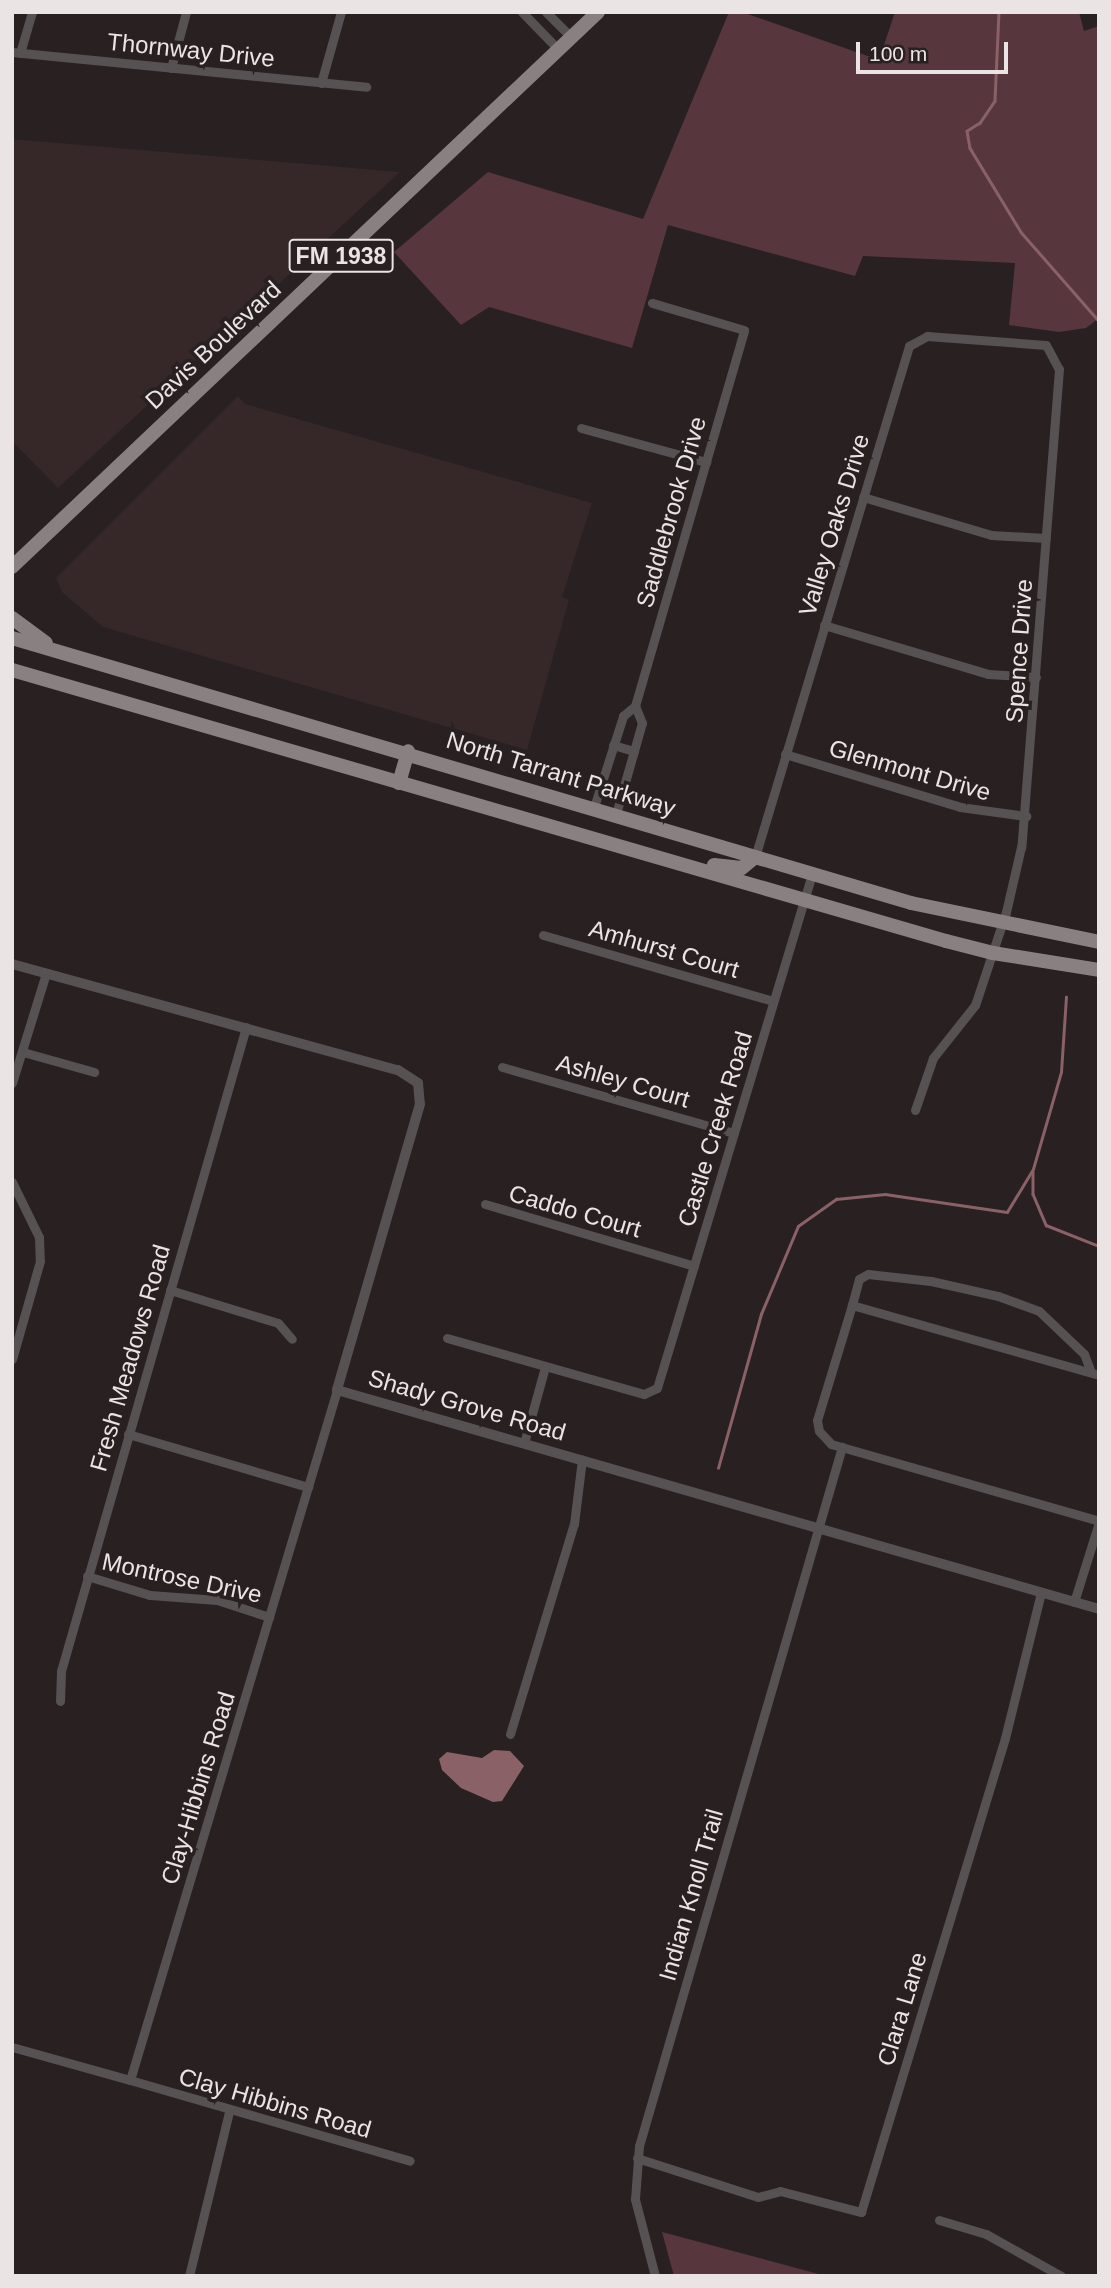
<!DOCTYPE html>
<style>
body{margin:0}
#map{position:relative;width:1111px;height:2288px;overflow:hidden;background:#282021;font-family:Helvetica,sans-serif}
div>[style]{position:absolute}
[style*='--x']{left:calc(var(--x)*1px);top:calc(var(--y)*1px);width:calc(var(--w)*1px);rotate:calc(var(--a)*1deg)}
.built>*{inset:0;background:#362729}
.green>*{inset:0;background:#57373d}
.water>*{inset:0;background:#896167}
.stream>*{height:2.5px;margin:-1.25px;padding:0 1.25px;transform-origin:1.25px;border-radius:1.25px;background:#896167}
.minor>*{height:9px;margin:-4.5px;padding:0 4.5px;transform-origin:4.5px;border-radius:4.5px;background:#565152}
.tertiary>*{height:10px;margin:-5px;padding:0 5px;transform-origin:5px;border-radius:5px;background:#565152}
.primary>*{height:14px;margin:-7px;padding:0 7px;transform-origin:7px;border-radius:7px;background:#898081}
span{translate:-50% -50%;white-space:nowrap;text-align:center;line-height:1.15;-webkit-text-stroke:7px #282021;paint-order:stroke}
.shield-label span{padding:2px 5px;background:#282021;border:2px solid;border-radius:5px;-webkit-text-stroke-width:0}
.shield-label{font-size:23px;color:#eae4e5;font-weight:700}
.street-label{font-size:24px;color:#eae4e5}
.frame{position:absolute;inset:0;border:14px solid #eae4e5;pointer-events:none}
.scale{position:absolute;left:856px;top:42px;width:152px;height:32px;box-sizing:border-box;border:4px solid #eae4e5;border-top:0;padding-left:9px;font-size:21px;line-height:24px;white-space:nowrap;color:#eae4e5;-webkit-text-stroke:5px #282021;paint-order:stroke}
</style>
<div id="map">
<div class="built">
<i style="clip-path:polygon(12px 139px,400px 172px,58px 488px,12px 441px)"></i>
<i style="clip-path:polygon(238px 396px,245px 404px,592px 503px,562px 597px,569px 600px,527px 750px,103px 627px,62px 592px,56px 578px)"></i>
</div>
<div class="green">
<i style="clip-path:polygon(729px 12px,742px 12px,879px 60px,895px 12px,1079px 12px,1084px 31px,1099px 26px,1099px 318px,1086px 328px,1059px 332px,1009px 325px,1015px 263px,863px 256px,855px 276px,668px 225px,632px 348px,489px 307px,461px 325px,394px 252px,488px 172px,643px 219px)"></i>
<i style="clip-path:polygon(662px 2232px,826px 2276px,674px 2276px)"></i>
</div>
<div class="water">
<i style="clip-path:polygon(494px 1750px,510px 1751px,524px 1766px,502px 1801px,493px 1802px,461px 1788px,442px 1770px,439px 1759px,447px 1752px,482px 1758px)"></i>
</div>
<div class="stream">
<i style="--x:999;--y:12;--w:89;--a:92.6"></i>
<i style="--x:995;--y:101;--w:27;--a:124"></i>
<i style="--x:980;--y:123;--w:15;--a:148"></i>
<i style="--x:967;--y:131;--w:17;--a:80"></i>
<i style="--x:970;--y:148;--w:98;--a:58.7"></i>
<i style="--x:1021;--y:232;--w:118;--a:48.8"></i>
<i style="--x:1033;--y:1172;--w:22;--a:90"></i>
<i style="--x:1033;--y:1194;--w:34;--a:67"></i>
<i style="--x:1046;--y:1225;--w:57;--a:21.6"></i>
<i style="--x:718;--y:1468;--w:160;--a:-74.4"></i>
<i style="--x:761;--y:1314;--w:95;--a:-67.2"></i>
<i style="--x:798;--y:1226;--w:47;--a:-35.4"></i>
<i style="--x:836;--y:1199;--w:49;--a:-5.8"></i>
<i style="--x:885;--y:1194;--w:123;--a:8.4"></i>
<i style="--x:1007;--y:1212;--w:50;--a:-58.8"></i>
<i style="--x:1033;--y:1169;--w:101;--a:-73.9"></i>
<i style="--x:1061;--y:1072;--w:75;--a:-86.2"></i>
</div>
<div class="minor">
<i style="--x:522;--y:12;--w:52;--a:45.8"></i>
<i style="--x:546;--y:12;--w:35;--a:45"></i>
<i style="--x:12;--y:52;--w:356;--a:5.6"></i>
<i style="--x:20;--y:53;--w:43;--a:-73.7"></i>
<i style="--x:171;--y:68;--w:58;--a:-75"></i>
<i style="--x:321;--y:83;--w:74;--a:-74.3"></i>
<i style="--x:581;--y:428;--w:130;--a:15.2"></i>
<i style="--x:863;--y:497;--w:134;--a:16.5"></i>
<i style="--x:991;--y:535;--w:55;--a:3.1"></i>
<i style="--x:824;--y:625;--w:171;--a:16.6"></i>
<i style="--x:988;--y:674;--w:48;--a:3.6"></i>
<i style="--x:613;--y:745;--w:22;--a:16"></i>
<i style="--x:785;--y:754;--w:183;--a:16.8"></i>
<i style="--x:960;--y:807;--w:67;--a:7.8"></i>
<i style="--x:594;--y:807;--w:96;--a:-72.3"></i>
<i style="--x:623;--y:716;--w:16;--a:-40"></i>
<i style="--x:635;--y:706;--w:391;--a:-73.8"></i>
<i style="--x:744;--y:330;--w:96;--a:-163.6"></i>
<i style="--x:616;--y:814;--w:95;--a:-74.1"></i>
<i style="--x:642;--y:723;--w:18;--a:-112"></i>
<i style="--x:755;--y:857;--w:534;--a:-73.23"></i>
<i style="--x:909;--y:346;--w:21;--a:-29"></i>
<i style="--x:927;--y:336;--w:119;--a:4.3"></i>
<i style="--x:1046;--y:345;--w:27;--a:62"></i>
<i style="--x:1059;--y:369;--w:480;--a:94.5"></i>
<i style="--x:1021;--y:847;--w:67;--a:103"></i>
<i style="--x:1006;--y:912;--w:98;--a:108.4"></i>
<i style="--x:975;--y:1005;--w:68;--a:128.4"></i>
<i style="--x:933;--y:1058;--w:55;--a:109.1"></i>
<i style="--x:543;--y:935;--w:239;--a:16"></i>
<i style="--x:23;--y:1052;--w:74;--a:15.7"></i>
<i style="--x:502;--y:1067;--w:241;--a:15.9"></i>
<i style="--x:12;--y:1083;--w:115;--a:-72.8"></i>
<i style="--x:12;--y:1182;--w:61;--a:63.9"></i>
<i style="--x:39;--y:1237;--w:24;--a:88"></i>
<i style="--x:40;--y:1261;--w:102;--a:105.9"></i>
<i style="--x:485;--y:1204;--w:218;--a:16.5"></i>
<i style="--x:170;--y:1290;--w:113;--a:17"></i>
<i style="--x:278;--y:1323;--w:21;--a:49"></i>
<i style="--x:852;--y:1305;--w:27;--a:-75"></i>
<i style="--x:859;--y:1279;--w:10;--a:-29"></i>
<i style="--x:868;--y:1274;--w:63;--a:6.3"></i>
<i style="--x:931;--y:1281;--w:69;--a:12.6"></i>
<i style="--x:998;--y:1296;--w:44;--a:20.1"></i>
<i style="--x:1039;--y:1311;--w:62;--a:43.7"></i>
<i style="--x:1084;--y:1354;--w:19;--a:69"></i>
<i style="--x:447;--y:1338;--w:205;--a:15.9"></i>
<i style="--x:644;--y:1394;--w:14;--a:-25"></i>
<i style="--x:657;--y:1388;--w:537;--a:-73.22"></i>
<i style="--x:1099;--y:1375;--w:257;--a:-164.2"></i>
<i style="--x:852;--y:1305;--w:120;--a:106.9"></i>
<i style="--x:817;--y:1420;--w:11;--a:80"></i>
<i style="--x:819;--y:1431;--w:18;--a:47"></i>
<i style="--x:831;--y:1444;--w:279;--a:16"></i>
<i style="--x:128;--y:1434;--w:188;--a:16.4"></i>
<i style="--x:524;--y:1443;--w:79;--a:-74.6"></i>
<i style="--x:87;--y:1576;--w:66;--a:16.8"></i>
<i style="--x:150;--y:1595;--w:67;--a:4.3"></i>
<i style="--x:217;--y:1600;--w:55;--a:18.1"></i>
<i style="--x:1074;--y:1602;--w:84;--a:-72.6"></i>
<i style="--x:60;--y:1701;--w:30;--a:-88"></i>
<i style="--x:61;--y:1671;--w:670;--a:-73.97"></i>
<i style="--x:510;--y:1734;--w:220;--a:-73.1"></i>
<i style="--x:574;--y:1524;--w:65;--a:-83"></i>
<i style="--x:12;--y:2047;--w:123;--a:15.6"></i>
<i style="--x:130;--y:2080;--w:720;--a:-73.3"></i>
<i style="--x:130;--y:2080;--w:291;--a:16.1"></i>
<i style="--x:637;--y:2158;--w:127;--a:17.9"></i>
<i style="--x:758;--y:2197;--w:23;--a:-15"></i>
<i style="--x:780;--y:2191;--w:84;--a:14.5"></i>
<i style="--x:861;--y:2212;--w:495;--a:-73.1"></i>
<i style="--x:1005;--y:1738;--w:150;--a:-76.1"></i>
<i style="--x:939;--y:2220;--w:49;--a:16.6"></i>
<i style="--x:986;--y:2234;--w:86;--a:29.2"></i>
<i style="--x:189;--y:2276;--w:169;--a:-76.3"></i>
<i style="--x:655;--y:2276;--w:80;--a:-104.6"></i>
<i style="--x:635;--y:2199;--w:53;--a:-85.7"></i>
<i style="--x:639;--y:2146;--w:728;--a:-73.81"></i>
</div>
<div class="tertiary">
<i style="--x:12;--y:964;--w:400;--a:15.4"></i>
<i style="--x:398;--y:1070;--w:24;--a:33"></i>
<i style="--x:418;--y:1083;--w:21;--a:85"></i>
<i style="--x:420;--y:1104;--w:298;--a:106.2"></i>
<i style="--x:337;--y:1390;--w:793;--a:16.03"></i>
</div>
<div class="primary">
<i style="--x:12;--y:567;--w:807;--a:-43.44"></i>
<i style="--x:12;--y:618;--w:42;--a:36.3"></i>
<i style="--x:12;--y:638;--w:937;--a:16.42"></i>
<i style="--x:911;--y:903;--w:192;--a:11.7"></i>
<i style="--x:12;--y:670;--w:973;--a:16.18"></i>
<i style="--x:946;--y:941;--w:49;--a:14.3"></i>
<i style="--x:993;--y:953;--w:107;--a:9.1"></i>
<i style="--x:399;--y:783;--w:33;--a:-74"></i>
<i style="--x:714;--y:865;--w:28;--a:6"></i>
<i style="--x:742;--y:868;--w:17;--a:-40"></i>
</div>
<div class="shield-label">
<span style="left:341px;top:256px">FM 1938</span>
</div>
<div class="street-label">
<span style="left:191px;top:50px;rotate:6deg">Thornway Drive</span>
<span style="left:213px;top:345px;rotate:-43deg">Davis Boulevard</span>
<span style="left:671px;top:512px;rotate:-74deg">Saddlebrook Drive</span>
<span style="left:834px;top:525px;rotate:-73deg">Valley Oaks Drive</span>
<span style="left:1019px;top:651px;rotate:-86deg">Spence Drive</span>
<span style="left:910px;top:770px;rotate:16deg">Glenmont Drive</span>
<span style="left:561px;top:774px;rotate:17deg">North Tarrant Parkway</span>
<span style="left:664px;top:949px;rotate:16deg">Amhurst Court</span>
<span style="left:623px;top:1081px;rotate:16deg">Ashley Court</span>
<span style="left:715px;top:1129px;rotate:-73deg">Castle Creek Road</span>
<span style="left:575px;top:1211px;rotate:16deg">Caddo Court</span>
<span style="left:130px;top:1358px;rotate:-74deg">Fresh Meadows Road</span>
<span style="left:467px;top:1405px;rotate:16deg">Shady Grove Road</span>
<span style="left:182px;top:1578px;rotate:12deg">Montrose Drive</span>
<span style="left:198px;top:1788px;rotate:-73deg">Clay-Hibbins Road</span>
<span style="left:691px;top:1895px;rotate:-74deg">Indian Knoll Trail</span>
<span style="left:902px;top:2009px;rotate:-73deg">Clara Lane</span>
<span style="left:275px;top:2103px;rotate:16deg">Clay Hibbins Road</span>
</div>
<div class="frame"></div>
<div class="scale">100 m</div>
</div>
